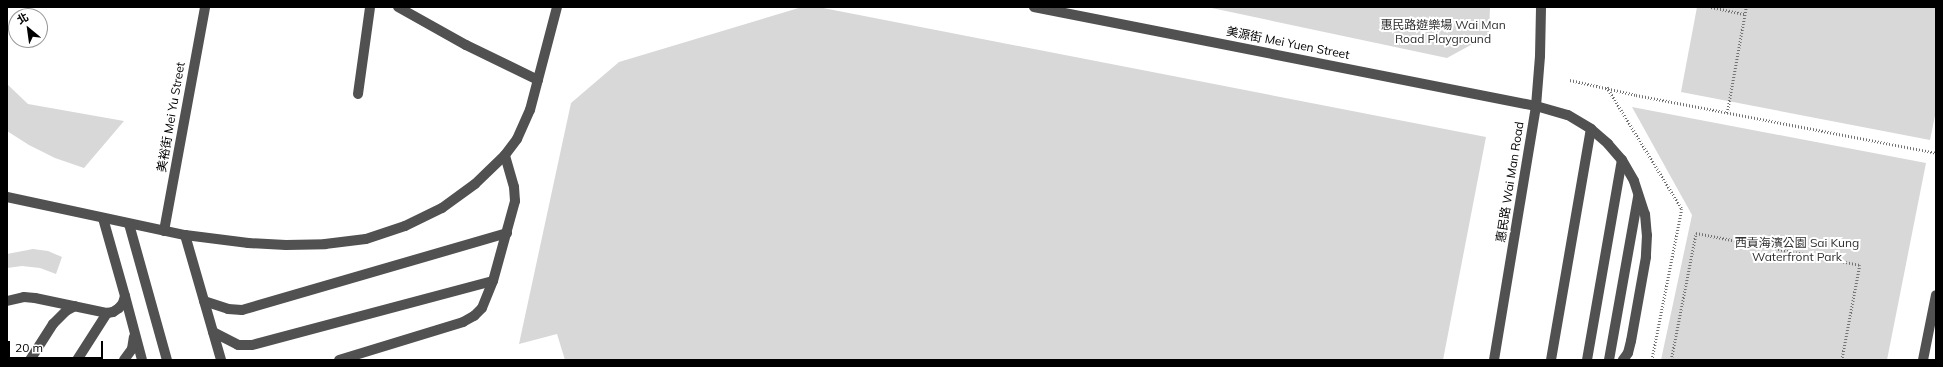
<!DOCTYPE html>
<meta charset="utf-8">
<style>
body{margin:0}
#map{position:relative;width:1943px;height:367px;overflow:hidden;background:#fff;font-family:Mulish,"Noto Sans TC",sans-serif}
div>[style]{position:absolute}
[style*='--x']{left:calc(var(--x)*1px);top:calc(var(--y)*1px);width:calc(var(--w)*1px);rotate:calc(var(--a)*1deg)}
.green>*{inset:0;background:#d8d8d8}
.path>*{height:2.5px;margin-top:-1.25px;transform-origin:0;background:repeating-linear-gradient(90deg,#737373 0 1px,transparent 0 3px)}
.minor>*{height:10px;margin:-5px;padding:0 5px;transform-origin:5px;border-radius:5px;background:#515151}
span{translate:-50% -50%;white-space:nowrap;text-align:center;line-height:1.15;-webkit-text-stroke:4px #fff;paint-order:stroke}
.park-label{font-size:12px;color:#2f2f2f}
.street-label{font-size:12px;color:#000}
.frame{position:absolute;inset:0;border:8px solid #000;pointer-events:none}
.north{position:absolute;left:8px;top:8px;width:40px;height:40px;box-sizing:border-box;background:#fff;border:1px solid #999;border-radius:50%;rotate:331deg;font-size:11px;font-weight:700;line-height:16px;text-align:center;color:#000}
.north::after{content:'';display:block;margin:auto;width:14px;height:18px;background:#000;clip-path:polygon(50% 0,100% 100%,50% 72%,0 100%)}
.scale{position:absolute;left:8px;top:341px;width:95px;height:18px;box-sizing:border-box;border:2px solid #000;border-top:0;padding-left:5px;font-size:12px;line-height:14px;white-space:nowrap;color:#000;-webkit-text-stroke:3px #fff;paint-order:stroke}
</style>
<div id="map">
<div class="green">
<i style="clip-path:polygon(802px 7px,818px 7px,1486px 137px,1443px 360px,565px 360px,557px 334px,519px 344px,571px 103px,619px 62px)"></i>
<i style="clip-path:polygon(1207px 7px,1490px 7px,1489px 35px,1447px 58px)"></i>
<i style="clip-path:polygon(1697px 7px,1936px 7px,1936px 111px,1930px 140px,1681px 92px)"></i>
<i style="clip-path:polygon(7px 84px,28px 104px,124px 121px,84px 168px,55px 158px,29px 145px,7px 131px)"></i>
<i style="clip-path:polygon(1632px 107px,1926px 163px,1887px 360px,1661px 360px,1692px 215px)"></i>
<i style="clip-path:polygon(33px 249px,48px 251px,62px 257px,56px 274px,40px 268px,22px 266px,7px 268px,7px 254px)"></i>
</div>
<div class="path">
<i style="--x:1711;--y:7;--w:35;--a:12"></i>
<i style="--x:1570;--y:80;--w:68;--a:12.8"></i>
<i style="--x:1636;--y:95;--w:306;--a:10.9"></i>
<i style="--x:1607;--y:87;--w:143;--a:58.4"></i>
<i style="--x:1682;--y:209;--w:154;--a:101.2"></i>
<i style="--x:1727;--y:113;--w:108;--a:-79.8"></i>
<i style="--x:1671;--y:360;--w:129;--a:-78.9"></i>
<i style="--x:1696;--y:233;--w:167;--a:11"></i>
<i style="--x:1860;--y:265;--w:97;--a:100.7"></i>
</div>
<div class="minor">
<i style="--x:398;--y:7;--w:78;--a:29.2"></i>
<i style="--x:466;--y:45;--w:80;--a:25.9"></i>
<i style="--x:1034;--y:7;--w:512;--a:11.16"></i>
<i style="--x:1536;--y:106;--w:33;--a:16"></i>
<i style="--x:1568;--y:115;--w:27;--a:31"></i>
<i style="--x:1591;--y:129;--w:23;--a:41"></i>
<i style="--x:1608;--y:144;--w:21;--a:49"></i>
<i style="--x:1622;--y:160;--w:24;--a:60"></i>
<i style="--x:1634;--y:181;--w:35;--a:72"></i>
<i style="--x:1645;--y:214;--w:21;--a:85"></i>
<i style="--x:1647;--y:235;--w:22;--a:93"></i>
<i style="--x:1646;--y:257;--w:85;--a:100.1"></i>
<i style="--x:1631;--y:341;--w:12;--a:104"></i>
<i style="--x:1628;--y:353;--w:9;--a:126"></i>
<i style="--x:358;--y:94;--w:88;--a:-82.1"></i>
<i style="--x:7;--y:197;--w:182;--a:12.1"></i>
<i style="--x:185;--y:235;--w:64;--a:7.2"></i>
<i style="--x:248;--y:243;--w:38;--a:3"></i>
<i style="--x:286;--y:245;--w:39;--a:-1"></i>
<i style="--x:325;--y:244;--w:41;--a:-7"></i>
<i style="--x:366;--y:239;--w:41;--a:-18.4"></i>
<i style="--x:405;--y:226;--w:41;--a:-25.9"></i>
<i style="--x:442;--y:208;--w:41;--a:-36"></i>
<i style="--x:475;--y:184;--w:42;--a:-44"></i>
<i style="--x:505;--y:155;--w:20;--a:-53"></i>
<i style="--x:517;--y:139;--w:32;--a:-66"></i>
<i style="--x:530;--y:110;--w:106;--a:-75.3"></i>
<i style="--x:129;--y:224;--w:141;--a:74.4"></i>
<i style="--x:164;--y:231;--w:228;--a:-79.6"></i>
<i style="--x:185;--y:235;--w:130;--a:73.9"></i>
<i style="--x:125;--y:296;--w:66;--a:75.1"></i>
<i style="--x:7;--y:301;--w:17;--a:-13"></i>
<i style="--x:24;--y:297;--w:11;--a:5"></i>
<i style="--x:35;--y:298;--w:74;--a:11.8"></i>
<i style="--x:107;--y:313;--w:6;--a:-9"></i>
<i style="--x:113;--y:312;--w:7;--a:-34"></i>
<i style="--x:119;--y:308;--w:6;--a:-51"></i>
<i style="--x:123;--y:303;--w:7;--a:-74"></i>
<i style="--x:125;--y:296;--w:81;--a:-105.8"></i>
<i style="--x:204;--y:301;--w:25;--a:18"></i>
<i style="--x:228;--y:309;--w:14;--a:4"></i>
<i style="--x:242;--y:310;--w:276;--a:-16.2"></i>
<i style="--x:213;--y:332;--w:28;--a:27"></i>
<i style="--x:238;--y:345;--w:14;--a:0"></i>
<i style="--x:252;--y:345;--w:249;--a:-14.9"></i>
<i style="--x:30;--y:360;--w:43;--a:-57.4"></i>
<i style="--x:53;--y:324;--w:18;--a:-45"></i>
<i style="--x:66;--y:311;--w:10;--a:-29"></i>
<i style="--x:77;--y:360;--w:56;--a:-57.4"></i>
<i style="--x:124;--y:360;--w:14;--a:-54"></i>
<i style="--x:132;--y:349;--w:12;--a:-81"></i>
<i style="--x:339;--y:360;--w:130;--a:-17"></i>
<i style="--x:463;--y:322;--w:13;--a:-29"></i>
<i style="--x:474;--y:316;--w:11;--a:-45"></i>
<i style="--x:482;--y:308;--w:29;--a:-68"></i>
<i style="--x:493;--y:281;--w:83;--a:-74.6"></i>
<i style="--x:515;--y:201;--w:14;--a:-94"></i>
<i style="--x:514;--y:187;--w:33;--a:-106"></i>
<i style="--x:1494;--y:360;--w:257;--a:-80.6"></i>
<i style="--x:1536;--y:106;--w:50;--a:-85.4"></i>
<i style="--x:1540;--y:56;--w:49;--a:-88.8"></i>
<i style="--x:1551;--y:360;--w:234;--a:-80.2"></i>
<i style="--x:1587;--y:360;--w:203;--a:-80.1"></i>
<i style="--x:1609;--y:360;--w:166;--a:-79.9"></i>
<i style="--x:1923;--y:360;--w:66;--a:-78.7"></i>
</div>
<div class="park-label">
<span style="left:1443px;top:32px">惠民路遊樂場 Wai Man<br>Road Playground</span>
<span style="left:1797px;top:250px">西貢海濱公園 Sai Kung<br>Waterfront Park</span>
</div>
<div class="street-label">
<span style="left:1288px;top:43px;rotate:11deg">美源街 Mei Yuen Street</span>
<span style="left:171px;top:117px;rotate:-80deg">美裕街 Mei Yu Street</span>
<span style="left:1510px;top:182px;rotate:-81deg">惠民路 Wai Man Road</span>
</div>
<div class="frame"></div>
<div class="north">北</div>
<div class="scale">20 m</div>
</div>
